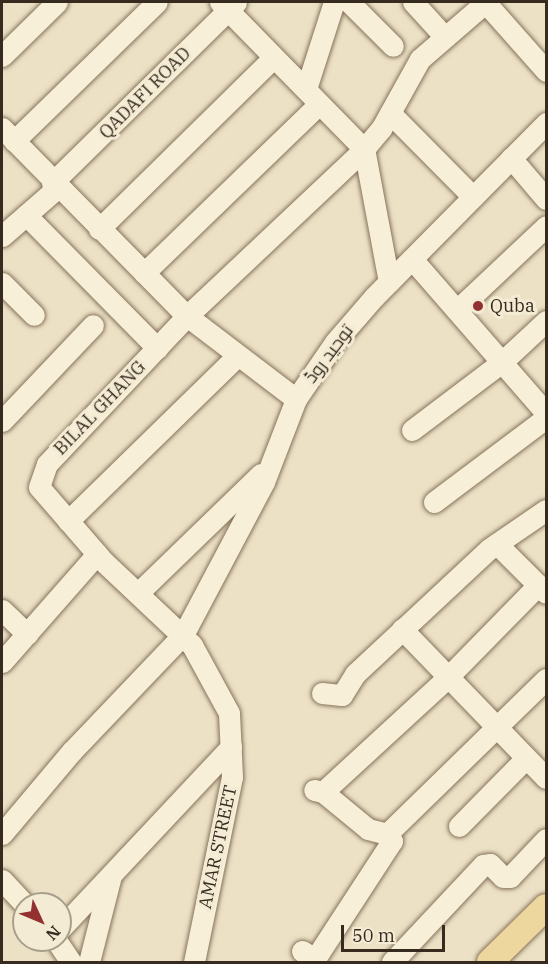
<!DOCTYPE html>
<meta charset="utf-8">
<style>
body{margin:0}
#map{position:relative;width:548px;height:964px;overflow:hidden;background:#ece1c5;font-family:"IBM Plex Serif",Cairo,serif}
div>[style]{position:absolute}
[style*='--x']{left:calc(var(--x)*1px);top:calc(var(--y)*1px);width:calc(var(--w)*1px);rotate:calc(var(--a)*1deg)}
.roads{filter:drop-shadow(0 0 2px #86735c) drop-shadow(0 0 2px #86735c)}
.minor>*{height:21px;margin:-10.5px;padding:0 10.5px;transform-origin:10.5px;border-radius:10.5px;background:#f7efd8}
.major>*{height:26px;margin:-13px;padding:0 13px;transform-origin:13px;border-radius:13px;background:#edd79f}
.dots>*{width:16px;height:16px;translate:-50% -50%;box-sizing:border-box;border:3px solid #f4ebd4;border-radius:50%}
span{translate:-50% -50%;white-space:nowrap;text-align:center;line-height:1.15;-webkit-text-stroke:6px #f4ebd4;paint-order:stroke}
.street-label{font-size:18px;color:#372b1f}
.poi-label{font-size:18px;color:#372b1f}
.left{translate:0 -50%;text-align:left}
.frame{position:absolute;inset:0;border:3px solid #372b1f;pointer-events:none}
.north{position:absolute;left:12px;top:892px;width:60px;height:60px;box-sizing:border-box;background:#f4ebd4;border:2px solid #a89e8c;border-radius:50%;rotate:134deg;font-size:16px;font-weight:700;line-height:24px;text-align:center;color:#372b1f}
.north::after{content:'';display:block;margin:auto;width:21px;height:27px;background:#923130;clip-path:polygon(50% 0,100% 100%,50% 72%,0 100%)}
.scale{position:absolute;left:341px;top:925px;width:104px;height:27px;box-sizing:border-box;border:3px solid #372b1f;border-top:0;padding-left:8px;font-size:18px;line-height:21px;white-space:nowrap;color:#372b1f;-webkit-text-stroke:4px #f4ebd4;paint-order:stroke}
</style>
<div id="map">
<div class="roads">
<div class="minor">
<i style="--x:349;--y:2;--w:62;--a:45"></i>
<i style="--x:413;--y:2;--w:47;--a:47.6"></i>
<i style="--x:485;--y:2;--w:92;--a:48.5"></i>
<i style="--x:2;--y:56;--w:77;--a:-44.5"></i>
<i style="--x:306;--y:89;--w:91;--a:-72.2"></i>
<i style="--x:390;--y:113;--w:118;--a:45.3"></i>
<i style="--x:2;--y:128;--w:264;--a:45.5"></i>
<i style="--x:187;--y:316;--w:137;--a:37.3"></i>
<i style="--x:14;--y:141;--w:199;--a:-44.2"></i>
<i style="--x:511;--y:158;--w:54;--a:49.5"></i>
<i style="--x:52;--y:183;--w:258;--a:-44.5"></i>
<i style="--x:26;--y:215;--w:187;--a:45.4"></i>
<i style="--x:99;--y:229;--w:244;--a:-44.5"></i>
<i style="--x:2;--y:236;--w:73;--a:-41.1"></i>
<i style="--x:412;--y:259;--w:204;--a:49"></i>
<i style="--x:144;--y:273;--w:243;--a:-44"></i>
<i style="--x:389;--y:282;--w:135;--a:-100.6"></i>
<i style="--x:364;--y:149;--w:26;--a:-50"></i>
<i style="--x:381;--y:129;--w:80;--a:-60.9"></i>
<i style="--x:420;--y:59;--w:87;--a:-40.8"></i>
<i style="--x:2;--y:283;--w:45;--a:45"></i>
<i style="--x:457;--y:310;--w:122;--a:-43.3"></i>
<i style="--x:2;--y:421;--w:132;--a:-46.5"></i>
<i style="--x:412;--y:430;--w:113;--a:-37.1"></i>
<i style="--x:502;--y:362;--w:60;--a:-43"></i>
<i style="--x:434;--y:502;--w:140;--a:-36.9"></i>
<i style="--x:68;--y:521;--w:235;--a:-44.3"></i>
<i style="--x:497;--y:544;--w:69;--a:45"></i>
<i style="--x:138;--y:593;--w:171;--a:-44.1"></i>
<i style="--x:2;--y:610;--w:35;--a:44"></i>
<i style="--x:402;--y:629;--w:207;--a:46"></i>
<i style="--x:2;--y:662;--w:144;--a:-48.7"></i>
<i style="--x:322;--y:693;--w:20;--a:6"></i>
<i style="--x:342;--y:695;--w:25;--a:-58"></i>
<i style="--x:355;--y:674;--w:183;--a:-43"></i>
<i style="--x:489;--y:549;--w:69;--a:-34.4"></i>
<i style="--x:323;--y:792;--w:170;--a:-42.6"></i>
<i style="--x:448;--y:677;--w:129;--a:-45.6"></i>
<i style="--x:459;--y:826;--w:95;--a:-45.4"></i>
<i style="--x:2;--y:834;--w:109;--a:-49.9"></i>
<i style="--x:72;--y:751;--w:161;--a:-46.3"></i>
<i style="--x:183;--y:635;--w:173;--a:-62.1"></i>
<i style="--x:264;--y:482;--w:89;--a:-68.9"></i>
<i style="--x:296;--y:399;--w:69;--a:-55.6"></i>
<i style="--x:335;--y:342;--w:60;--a:-49.1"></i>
<i style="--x:374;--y:297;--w:245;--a:-45.3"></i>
<i style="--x:387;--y:834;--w:222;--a:-44.3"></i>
<i style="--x:2;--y:880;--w:33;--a:47"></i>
<i style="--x:60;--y:929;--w:250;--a:-46.8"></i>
<i style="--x:56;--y:940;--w:27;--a:56"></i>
<i style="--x:302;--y:951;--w:15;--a:32"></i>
<i style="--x:315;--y:959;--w:141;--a:-56.9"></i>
<i style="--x:392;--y:841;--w:9;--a:-126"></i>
<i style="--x:387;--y:834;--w:20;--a:-165"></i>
<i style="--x:368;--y:829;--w:58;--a:-140.6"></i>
<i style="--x:323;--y:792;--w:9;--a:-167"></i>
<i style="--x:89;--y:962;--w:89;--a:-75.7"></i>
<i style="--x:194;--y:962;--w:189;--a:-78.4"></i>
<i style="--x:232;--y:777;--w:64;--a:-92.7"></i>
<i style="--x:229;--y:713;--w:77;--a:-118.6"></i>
<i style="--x:192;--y:645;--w:121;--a:-136.7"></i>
<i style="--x:104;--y:562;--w:99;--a:-130.9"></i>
<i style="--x:39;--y:487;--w:24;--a:-71"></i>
<i style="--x:47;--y:464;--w:204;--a:-46.6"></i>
<i style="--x:187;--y:316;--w:243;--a:-43.3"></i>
<i style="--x:364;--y:149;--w:206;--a:-134.4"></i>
<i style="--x:392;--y:962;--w:133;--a:-46.8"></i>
<i style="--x:483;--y:865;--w:7;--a:-8"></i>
<i style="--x:490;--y:864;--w:18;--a:45"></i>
<i style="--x:503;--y:877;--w:7;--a:0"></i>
<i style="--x:510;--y:877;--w:52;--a:-46.5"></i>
</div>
<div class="major">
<i style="--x:490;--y:962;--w:78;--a:-44.5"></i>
</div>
</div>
<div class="dots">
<i style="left:478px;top:306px;background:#923130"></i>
</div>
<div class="street-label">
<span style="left:145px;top:93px;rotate:-45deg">QADAFI ROAD</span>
<span style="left:329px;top:354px;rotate:-53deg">توحید روڈ</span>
<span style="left:100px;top:408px;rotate:-46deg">BILAL GHANG</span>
<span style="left:218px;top:847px;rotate:-78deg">AMAR STREET</span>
</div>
<div class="poi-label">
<span class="left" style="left:490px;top:306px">Quba</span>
</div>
<div class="frame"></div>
<div class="north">N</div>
<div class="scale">50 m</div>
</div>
